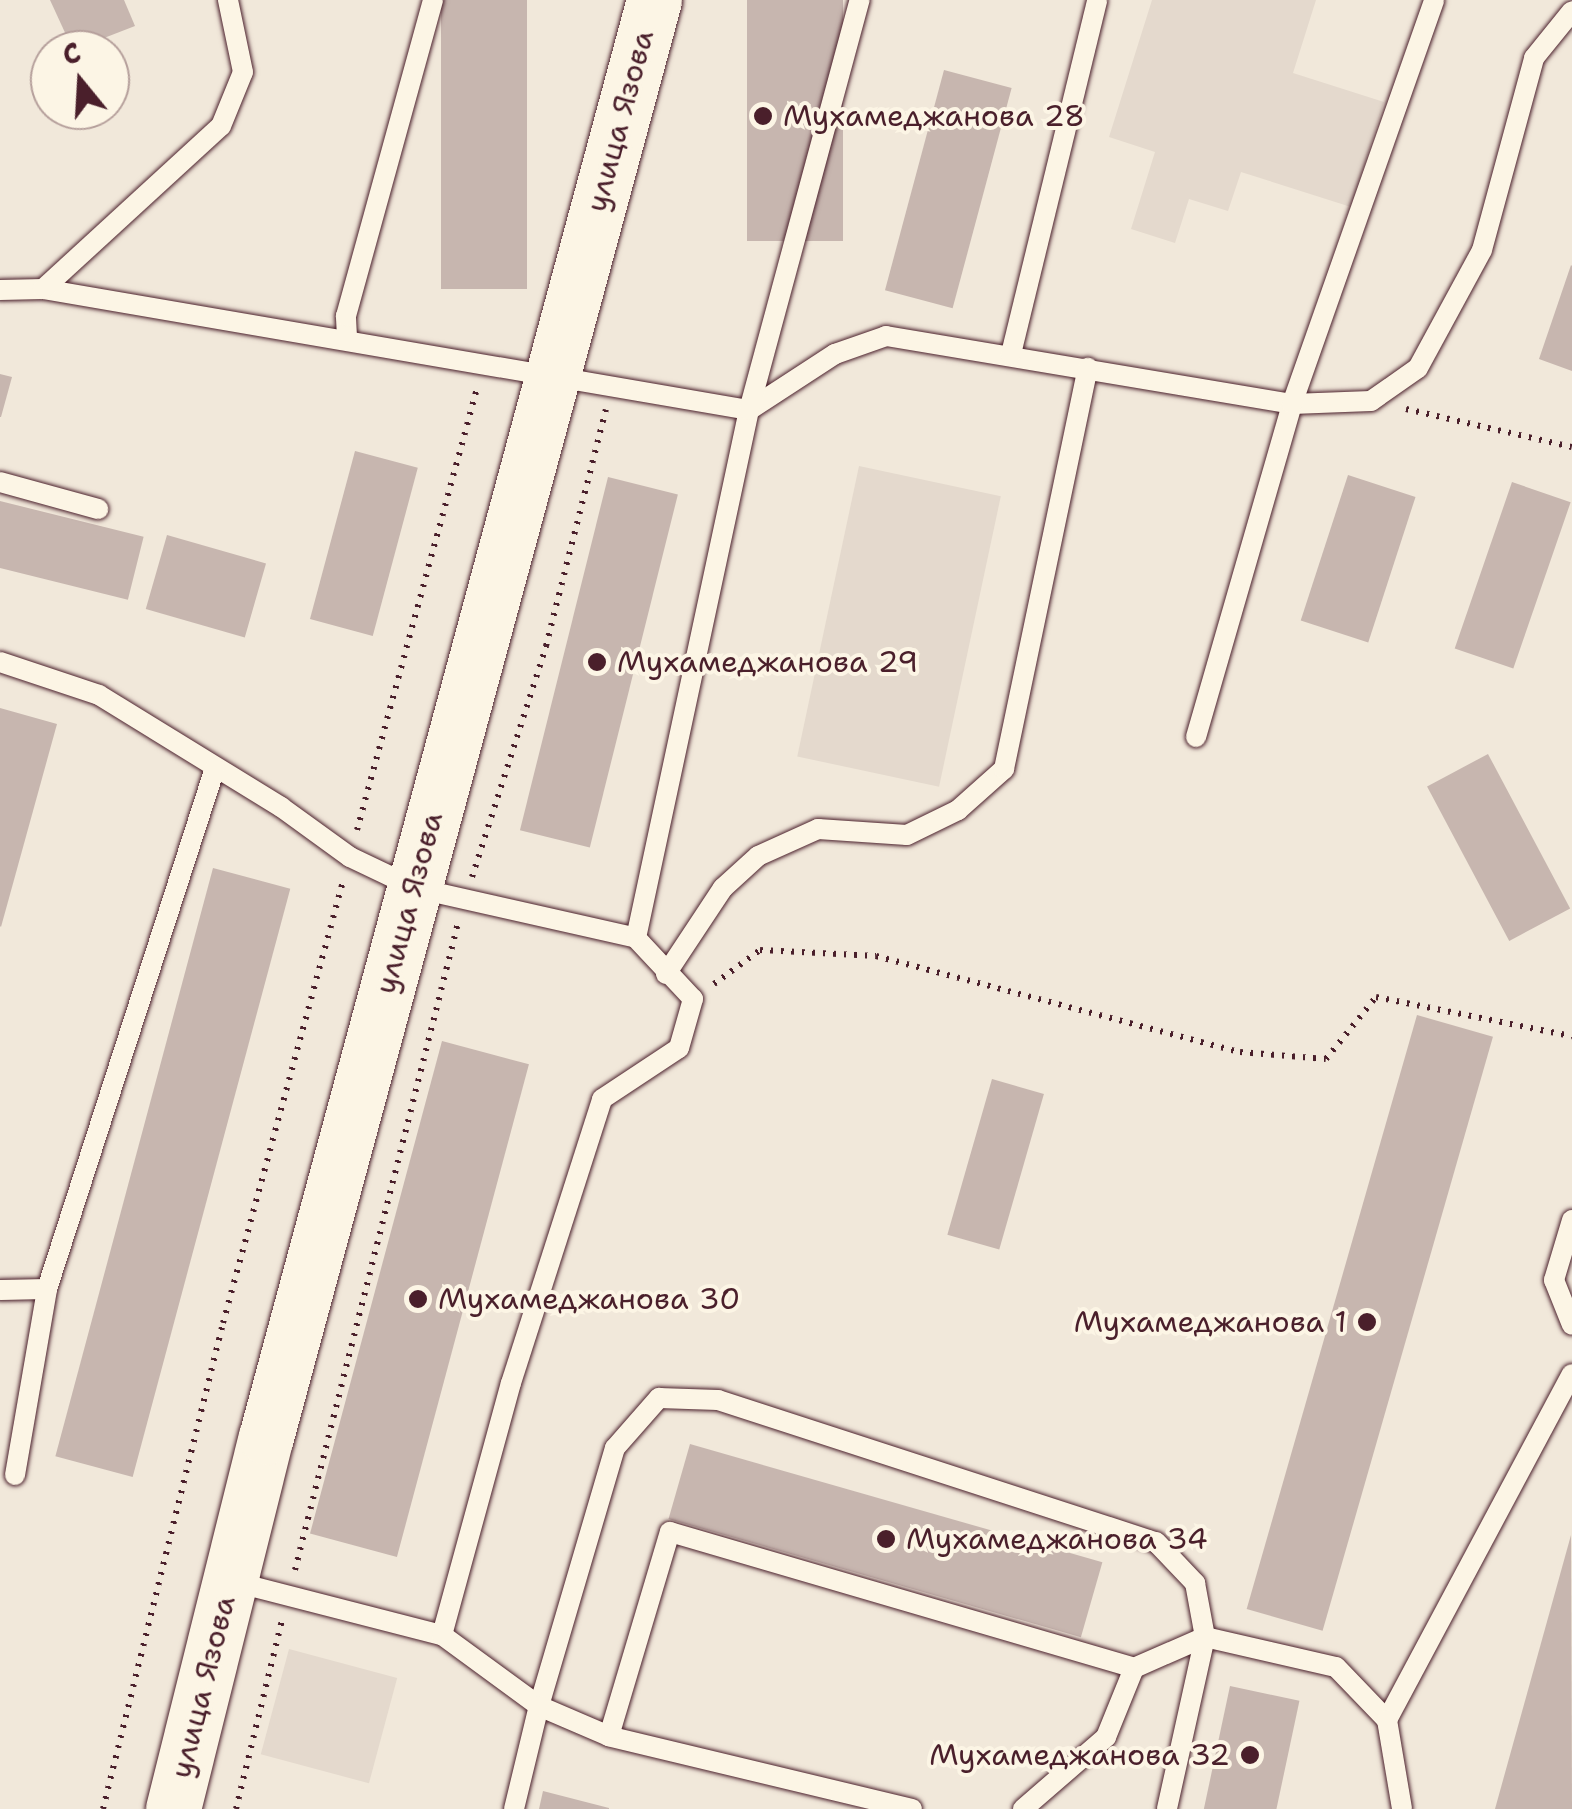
<!DOCTYPE html>
<meta charset="utf-8">
<style>
body{margin:0}
#map{position:relative;width:1572px;height:1809px;overflow:hidden;background:#f1e8da;font-family:"Shantell Sans",sans-serif}
div>[style]{position:absolute}
[style*='--x']{left:calc(var(--x)*1px);top:calc(var(--y)*1px);width:calc(var(--w)*1px);rotate:calc(var(--a)*1deg)}
.built>*{inset:0;background:#e4d9cd;transform-origin:0 0}
.building>*{inset:0;background:#c7b6af;transform-origin:0 0}
.path>*{height:6px;margin-top:-3px;transform-origin:0;background:repeating-linear-gradient(90deg,#4a1f2b 0 2.5px,transparent 0 10.5px)}
.roads{filter:drop-shadow(0 0 2px #4a1f2b) drop-shadow(0 0 2px #4a1f2b)}
.lane>*{height:20px;margin:-10px;padding:0 10px;transform-origin:10px;border-radius:10px;background:#fcf5e5}
.secondary>*{height:55px;margin:-27.5px;padding:0 27.5px;transform-origin:27.5px;border-radius:27.5px;background:#fcf5e5}
.dots>*{width:28px;height:28px;translate:-50% -50%;box-sizing:border-box;border:5px solid #fcf5e5;border-radius:50%}
span{translate:-50% -50%;white-space:nowrap;text-align:center;line-height:1.15;-webkit-text-stroke:8px #fcf5e5;paint-order:stroke}
.poi-label{font-size:30px;color:#4a1f2b}
.left{translate:0 -50%;text-align:left}
.right{translate:-100% -50%;text-align:right}
.street-label{font-size:30px;color:#4a1f2b}
.north{position:absolute;left:30px;top:30px;width:100px;height:100px;box-sizing:border-box;background:#fcf5e5;border:2px solid #b59f9b;border-radius:50%;rotate:342deg;font-size:28px;font-weight:700;line-height:40px;text-align:center;color:#4a1f2b}
.north::after{content:'';display:block;margin:auto;width:35px;height:45px;background:#4a1f2b;clip-path:polygon(50% 0,100% 100%,50% 72%,0 100%)}
</style>
<div id="map">
<div class="built">
<i style="clip-path:polygon(1152px 0,1316px 0,1293px 73px,1384px 102px,1351px 207px,1241px 172px,1228px 211px,1189px 199px,1175px 243px,1131px 229px,1155px 152px,1109px 137px)"></i>
<i style="left:859px;top:466px;width:145px;height:297px;rotate:12deg"></i>
<i style="left:289px;top:1649px;width:112px;height:109px;rotate:15deg"></i>
</div>
<div class="building">
<i style="clip-path:polygon(50px 0,124px 0,135px 26px,73px 50px)"></i>
<i style="left:441px;top:0;width:86px;height:289px"></i>
<i style="left:747px;top:0;width:96px;height:241px"></i>
<i style="left:944px;top:70px;width:70px;height:228px;rotate:15deg"></i>
<i style="clip-path:polygon(1571px 265px,1572px 266px,1572px 371px,1539px 359px)"></i>
<i style="clip-path:polygon(0 374px,12px 377px,1px 417px,0 417px)"></i>
<i style="left:355px;top:451px;width:65px;height:174px;rotate:15deg"></i>
<i style="left:1348px;top:475px;width:71px;height:153px;rotate:18deg"></i>
<i style="left:608px;top:477px;width:72px;height:364px;rotate:14deg"></i>
<i style="left:1512px;top:482px;width:62px;height:176px;rotate:19deg"></i>
<i style="left:0;top:501px;width:148px;height:65px;rotate:14deg"></i>
<i style="left:167px;top:535px;width:103px;height:77px;rotate:16deg"></i>
<i style="clip-path:polygon(0 708px,57px 724px,1px 927px,0 926px)"></i>
<i style="left:1488px;top:754px;width:175px;height:69px;rotate:62deg"></i>
<i style="left:213px;top:868px;width:80px;height:609px;rotate:15deg"></i>
<i style="left:1417px;top:1015px;width:79px;height:618px;rotate:16deg"></i>
<i style="left:442px;top:1041px;width:90px;height:510px;rotate:15deg"></i>
<i style="left:992px;top:1079px;width:54px;height:162px;rotate:16deg"></i>
<i style="left:690px;top:1444px;width:429px;height:78px;rotate:16deg"></i>
<i style="clip-path:polygon(1571px 1535px,1572px 1809px,1495px 1809px)"></i>
<i style="left:1230px;top:1686px;width:71px;height:126px;rotate:12deg"></i>
<i style="clip-path:polygon(543px 1791px,609px 1808px,609px 1809px,539px 1809px)"></i>
</div>
<div class="path">
<i style="--x:1406;--y:409;--w:170;--a:12.9"></i>
<i style="--x:357;--y:830;--w:457;--a:-74.8"></i>
<i style="--x:472;--y:877;--w:243;--a:-72.2"></i>
<i style="--x:546;--y:646;--w:244;--a:-75.8"></i>
<i style="--x:714;--y:984;--w:57;--a:-36.5"></i>
<i style="--x:760;--y:950;--w:116;--a:3"></i>
<i style="--x:876;--y:956;--w:376;--a:14.8"></i>
<i style="--x:1240;--y:1052;--w:86;--a:4.7"></i>
<i style="--x:1326;--y:1059;--w:80;--a:-51.1"></i>
<i style="--x:1376;--y:997;--w:200;--a:11.3"></i>
<i style="--x:295;--y:1570;--w:667;--a:-75.86"></i>
<i style="--x:103;--y:1809;--w:501;--a:-76.13"></i>
<i style="--x:223;--y:1323;--w:458;--a:-74.8"></i>
<i style="--x:236;--y:1809;--w:194;--a:-76.3"></i>
</div>
<div class="roads">
<div class="lane">
<i style="--x:43;--y:289;--w:716;--a:9.73"></i>
<i style="--x:749;--y:410;--w:103;--a:-33.1"></i>
<i style="--x:835;--y:354;--w:54;--a:-19.4"></i>
<i style="--x:886;--y:336;--w:412;--a:9.5"></i>
<i style="--x:1292;--y:404;--w:79;--a:-2.2"></i>
<i style="--x:1371;--y:401;--w:57;--a:-35.1"></i>
<i style="--x:1418;--y:368;--w:134;--a:-61.5"></i>
<i style="--x:1482;--y:250;--w:199;--a:-74.8"></i>
<i style="--x:1534;--y:58;--w:60;--a:-51"></i>
<i style="--x:0;--y:290;--w:43;--a:-1.3"></i>
<i style="--x:43;--y:289;--w:241;--a:-42.5"></i>
<i style="--x:221;--y:126;--w:58;--a:-67.8"></i>
<i style="--x:243;--y:72;--w:74;--a:-101.8"></i>
<i style="--x:347;--y:337;--w:21;--a:-93"></i>
<i style="--x:346;--y:316;--w:328;--a:-74.6"></i>
<i style="--x:1011;--y:354;--w:364;--a:-76.3"></i>
<i style="--x:0;--y:482;--w:102;--a:15.4"></i>
<i style="--x:0;--y:662;--w:104;--a:18.4"></i>
<i style="--x:99;--y:695;--w:214;--a:31.6"></i>
<i style="--x:281;--y:807;--w:85;--a:35.9"></i>
<i style="--x:350;--y:857;--w:72;--a:25.5"></i>
<i style="--x:415;--y:888;--w:227;--a:12.7"></i>
<i style="--x:636;--y:938;--w:540;--a:-77.92"></i>
<i style="--x:749;--y:410;--w:425;--a:-74.9"></i>
<i style="--x:1196;--y:737;--w:347;--a:-73.9"></i>
<i style="--x:1292;--y:404;--w:428;--a:-70.6"></i>
<i style="--x:666;--y:974;--w:103;--a:-56.5"></i>
<i style="--x:723;--y:888;--w:47;--a:-42.4"></i>
<i style="--x:758;--y:856;--w:66;--a:-24.2"></i>
<i style="--x:818;--y:829;--w:89;--a:3.9"></i>
<i style="--x:907;--y:835;--w:57;--a:-26.1"></i>
<i style="--x:958;--y:810;--w:62;--a:-41.7"></i>
<i style="--x:1004;--y:769;--w:410;--a:-78.2"></i>
<i style="--x:1572;--y:1220;--w:63;--a:106.7"></i>
<i style="--x:1554;--y:1280;--w:48;--a:68.2"></i>
<i style="--x:0;--y:1290;--w:47;--a:-1.2"></i>
<i style="--x:47;--y:1289;--w:547;--a:-72.13"></i>
<i style="--x:15;--y:1475;--w:189;--a:-80.2"></i>
<i style="--x:231;--y:1581;--w:218;--a:14.4"></i>
<i style="--x:442;--y:1635;--w:261;--a:-74.7"></i>
<i style="--x:511;--y:1383;--w:298;--a:-72.2"></i>
<i style="--x:602;--y:1099;--w:92;--a:-33.5"></i>
<i style="--x:679;--y:1048;--w:51;--a:-74.1"></i>
<i style="--x:693;--y:999;--w:83;--a:-133.1"></i>
<i style="--x:442;--y:1635;--w:120;--a:36.2"></i>
<i style="--x:539;--y:1706;--w:269;--a:-73.6"></i>
<i style="--x:615;--y:1448;--w:67;--a:-48.7"></i>
<i style="--x:659;--y:1398;--w:59;--a:1.9"></i>
<i style="--x:718;--y:1400;--w:460;--a:18"></i>
<i style="--x:1156;--y:1542;--w:57;--a:46.4"></i>
<i style="--x:1195;--y:1583;--w:55;--a:79.5"></i>
<i style="--x:1205;--y:1637;--w:176;--a:102.5"></i>
<i style="--x:1387;--y:1720;--w:392;--a:-61.9"></i>
<i style="--x:514;--y:1809;--w:106;--a:-76.4"></i>
<i style="--x:539;--y:1706;--w:76;--a:23.2"></i>
<i style="--x:912;--y:1809;--w:312;--a:-166.5"></i>
<i style="--x:609;--y:1736;--w:213;--a:-73.4"></i>
<i style="--x:670;--y:1532;--w:484;--a:16.3"></i>
<i style="--x:1134;--y:1668;--w:77;--a:-23.6"></i>
<i style="--x:1205;--y:1637;--w:134;--a:12.9"></i>
<i style="--x:1336;--y:1667;--w:74;--a:46.1"></i>
<i style="--x:1387;--y:1720;--w:90;--a:80.4"></i>
<i style="--x:1023;--y:1809;--w:110;--a:-40.9"></i>
<i style="--x:1106;--y:1737;--w:74;--a:-67.9"></i>
</div>
<div class="secondary">
<i style="--x:173;--y:1809;--w:383;--a:-76"></i>
<i style="--x:266;--y:1437;--w:1488;--a:-74.89"></i>
</div>
</div>
<div class="dots">
<i style="left:763px;top:116px;background:#4a1f2b"></i>
<i style="left:597px;top:662px;background:#4a1f2b"></i>
<i style="left:418px;top:1299px;background:#4a1f2b"></i>
<i style="left:1367px;top:1322px;background:#4a1f2b"></i>
<i style="left:886px;top:1539px;background:#4a1f2b"></i>
<i style="left:1250px;top:1755px;background:#4a1f2b"></i>
</div>
<div class="poi-label">
<span class="left" style="left:783px;top:116px">Мухамеджанова 28</span>
<span class="left" style="left:617px;top:662px">Мухамеджанова 29</span>
<span class="left" style="left:438px;top:1299px">Мухамеджанова 30</span>
<span class="right" style="left:1347px;top:1322px">Мухамеджанова 1</span>
<span class="left" style="left:906px;top:1539px">Мухамеджанова 34</span>
<span class="right" style="left:1230px;top:1755px">Мухамеджанова 32</span>
</div>
<div class="street-label">
<span style="left:620px;top:121px;rotate:-75deg">улица Язова</span>
<span style="left:409px;top:903px;rotate:-75deg">улица Язова</span>
<span style="left:203px;top:1687px;rotate:-76deg">улица Язова</span>
</div>
<div class="north">С</div>
</div>
